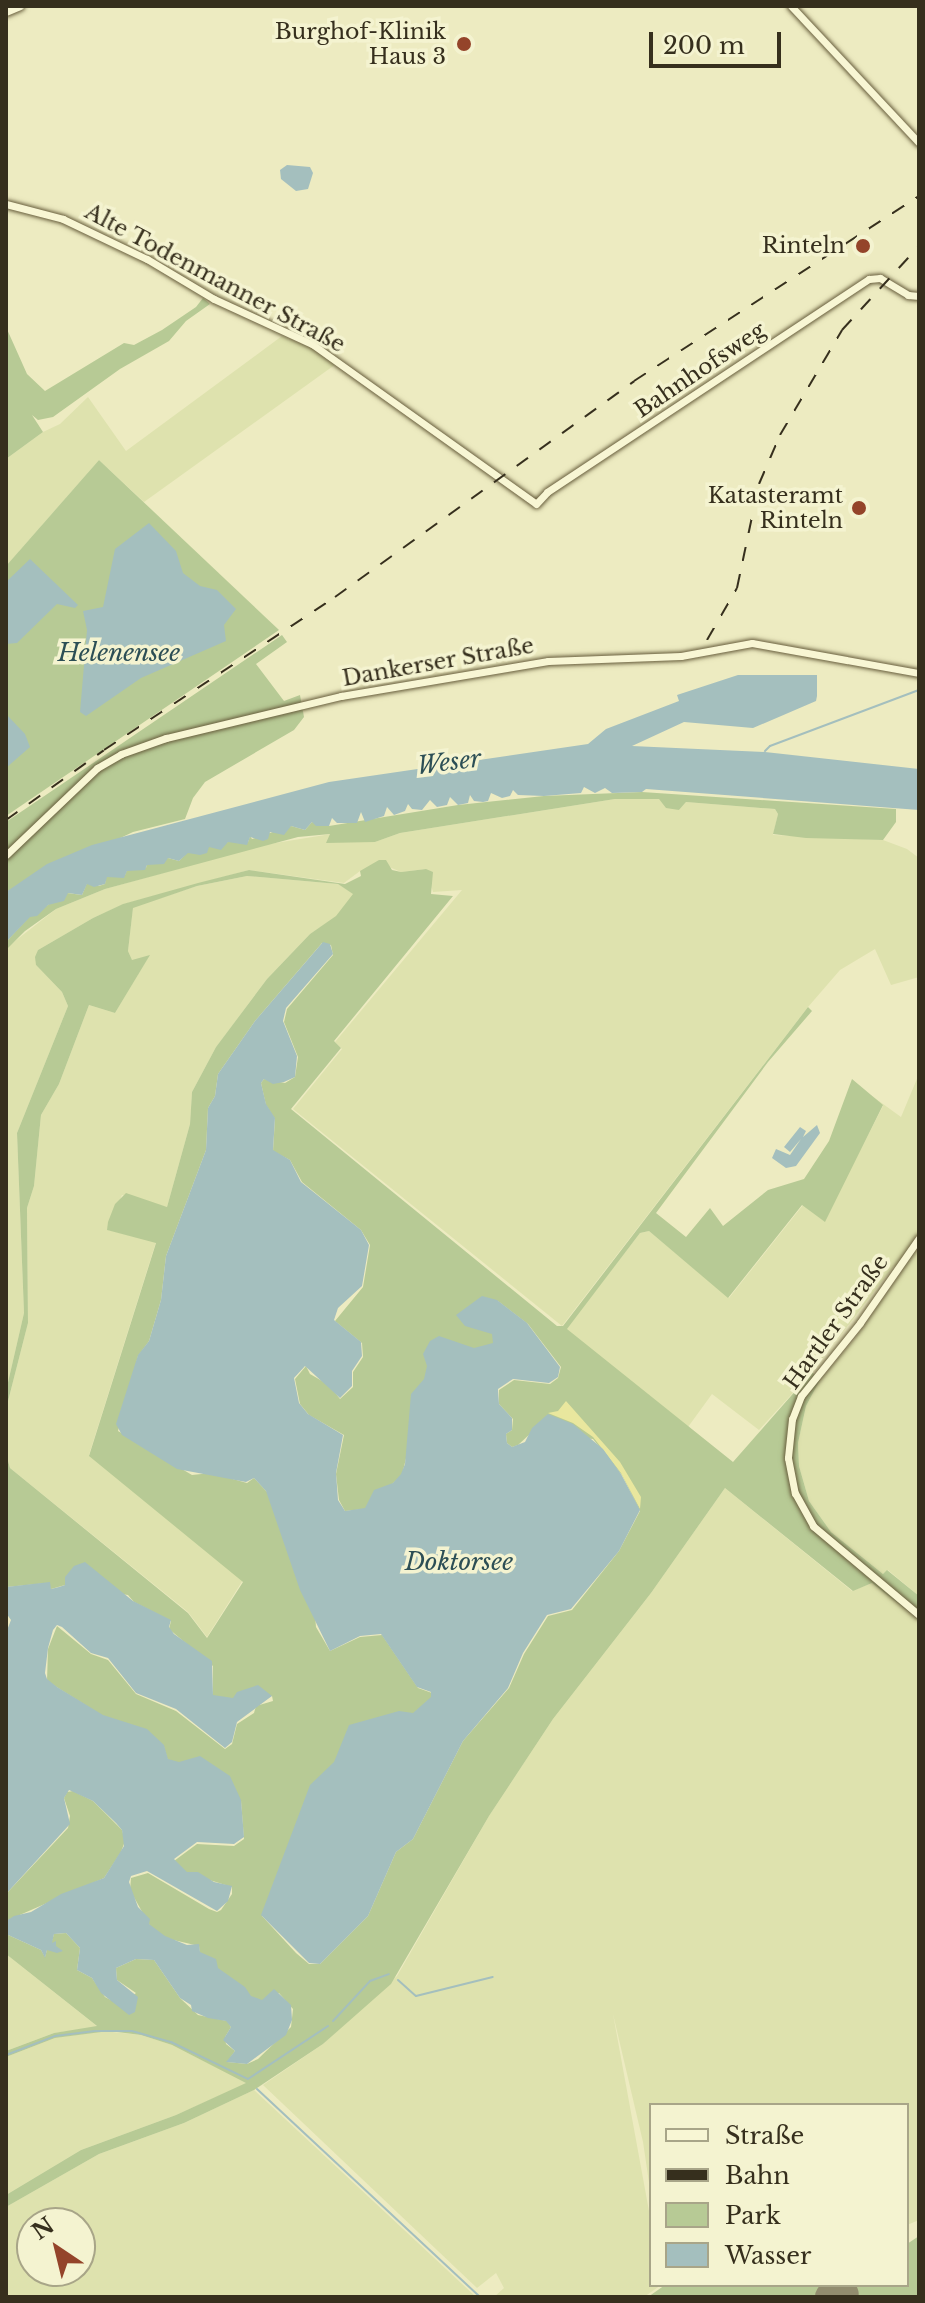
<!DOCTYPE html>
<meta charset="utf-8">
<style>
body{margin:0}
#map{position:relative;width:925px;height:2303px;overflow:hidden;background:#edebc1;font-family:"Libre Baskerville",serif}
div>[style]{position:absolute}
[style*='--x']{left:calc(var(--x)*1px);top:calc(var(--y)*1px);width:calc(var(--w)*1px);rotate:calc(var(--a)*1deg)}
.farmland>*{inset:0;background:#dee2ae}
.green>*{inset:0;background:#b7ca95}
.sand>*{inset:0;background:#e9e79e}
.water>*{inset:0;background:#a4bfbe}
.stream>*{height:2px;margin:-1px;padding:0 1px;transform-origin:1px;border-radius:1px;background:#a4bfbe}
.runway>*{height:30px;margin:-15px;padding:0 15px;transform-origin:15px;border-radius:15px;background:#928d6f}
.roads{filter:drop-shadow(0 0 2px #675d3c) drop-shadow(0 0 2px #675d3c)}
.secondary>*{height:7px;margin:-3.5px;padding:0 3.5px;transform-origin:3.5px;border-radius:3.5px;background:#f8f6d4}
.rail>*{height:2px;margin-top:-1px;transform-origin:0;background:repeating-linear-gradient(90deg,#362f1d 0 14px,transparent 0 28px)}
.dots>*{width:22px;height:22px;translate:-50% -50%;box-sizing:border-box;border:4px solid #f4f3d0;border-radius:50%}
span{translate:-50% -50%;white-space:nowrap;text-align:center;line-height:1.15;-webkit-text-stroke:7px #f4f3d0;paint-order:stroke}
.poi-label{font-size:22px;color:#362f1d}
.right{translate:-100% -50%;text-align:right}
.street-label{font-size:22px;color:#362f1d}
.water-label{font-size:24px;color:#2c4e55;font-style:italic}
.frame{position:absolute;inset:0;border:8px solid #362f1d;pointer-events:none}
.legend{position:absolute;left:649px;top:2103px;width:260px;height:184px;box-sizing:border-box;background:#f4f3d0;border:2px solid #a8a588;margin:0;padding:10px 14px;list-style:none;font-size:24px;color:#362f1d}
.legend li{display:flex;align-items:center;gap:16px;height:40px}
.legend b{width:40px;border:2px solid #a8a588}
.north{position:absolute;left:16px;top:2207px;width:80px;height:80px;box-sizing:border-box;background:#f4f3d0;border:2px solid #a8a588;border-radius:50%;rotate:325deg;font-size:22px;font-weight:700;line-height:32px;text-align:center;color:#362f1d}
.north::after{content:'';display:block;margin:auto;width:28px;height:36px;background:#94442a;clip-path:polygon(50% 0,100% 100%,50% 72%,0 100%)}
.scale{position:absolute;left:649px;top:32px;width:132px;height:36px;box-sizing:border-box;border:4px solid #362f1d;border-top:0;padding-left:10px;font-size:24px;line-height:28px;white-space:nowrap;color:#362f1d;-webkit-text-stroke:6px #f4f3d0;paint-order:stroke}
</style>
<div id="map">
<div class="farmland">
<i style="clip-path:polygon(282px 336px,310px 347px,336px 364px,144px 502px,99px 460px,6px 566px,6px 459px,43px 432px,60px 424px,88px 397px,126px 451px)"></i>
<i style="clip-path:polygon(615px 799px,659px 799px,679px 810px,686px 802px,775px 809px,778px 814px,773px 835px,883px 840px,907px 849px,919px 858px,919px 977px,891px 985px,875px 949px,840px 970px,808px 1007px,562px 1326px,293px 1109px,342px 1049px,335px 1042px,462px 890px,433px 892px,426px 869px,401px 872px,387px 866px,360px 871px,344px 883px,249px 870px,124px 904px,93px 918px,38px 950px,36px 965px,62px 992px,68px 1006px,17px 1133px,24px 1313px,6px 1391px,6px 950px,10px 945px,56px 909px,105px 889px,263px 845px,331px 834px,327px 842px,375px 842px,400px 833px)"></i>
<i style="clip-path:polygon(247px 876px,338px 884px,354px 894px,336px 917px,310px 934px,267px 979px,216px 1047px,192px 1092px,190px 1124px,167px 1207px,122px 1195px,108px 1230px,156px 1242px,89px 1455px,243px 1580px,207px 1637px,188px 1612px,10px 1468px,6px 1454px,6px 1409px,28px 1323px,27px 1208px,34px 1186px,41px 1115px,59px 1084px,89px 1005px,115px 1013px,149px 956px,132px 961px,128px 951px,133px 907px,197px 886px)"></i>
<i style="clip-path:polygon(919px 1074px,919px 1596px,888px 1570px,883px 1574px,831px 1532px,809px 1501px,799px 1466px,798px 1443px,806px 1406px,820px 1380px,854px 1340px,902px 1271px,894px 1266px,812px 1372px,759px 1430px,712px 1394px,688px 1427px,566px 1329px,640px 1233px,649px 1231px,729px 1298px,803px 1205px,824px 1221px,883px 1106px,872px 1096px,901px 1117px)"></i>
<i style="clip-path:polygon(725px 1488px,852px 1591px,872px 1583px,919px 1620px,919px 2220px,907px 2225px,907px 2105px,651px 2105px,651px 2196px,643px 2142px,613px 2014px,651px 2222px,651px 2285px,661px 2285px,644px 2297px,494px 2297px,504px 2288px,496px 2273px,477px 2288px,263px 2085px,323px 2044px,397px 1976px,489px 1816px,553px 1719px,651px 1593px)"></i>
<i style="clip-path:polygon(6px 1954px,98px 2027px,54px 2033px,6px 2051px)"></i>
<i style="clip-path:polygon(103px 2031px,141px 2035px,172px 2045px,248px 2083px,176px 2115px,81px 2150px,6px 2195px,6px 2057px,55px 2038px)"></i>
<i style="clip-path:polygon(evenodd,254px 2090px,476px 2297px,6px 2297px,6px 2207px,99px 2154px,184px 2123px,254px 2090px,32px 2223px,80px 2223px,80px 2271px,32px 2271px,32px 2223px)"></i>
</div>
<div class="green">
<i style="clip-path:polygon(203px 298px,210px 304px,186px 321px,169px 341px,120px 369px,53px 417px,38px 420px,32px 415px,43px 432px,6px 459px,6px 327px,27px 374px,45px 391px,124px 343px,134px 345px,162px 330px,196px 307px)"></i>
<i style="clip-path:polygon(99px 460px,279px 630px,6px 816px,6px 566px)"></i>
<i style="clip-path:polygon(282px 635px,287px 642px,256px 664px,284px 701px,300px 695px,304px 717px,294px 730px,205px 782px,193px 798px,185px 819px,133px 832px,6px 892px,6px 822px)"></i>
<i style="clip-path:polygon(642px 792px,896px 809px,896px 822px,883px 840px,806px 838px,773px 834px,778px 814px,775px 809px,686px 802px,679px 810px,666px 808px,659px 799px,615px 799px,400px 833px,375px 842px,326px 843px,330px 834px,298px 837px,105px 889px,56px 909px,25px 931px,6px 950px,6px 942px,30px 916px,67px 893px,82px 895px,87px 883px,99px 886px,105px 884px,106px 877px,125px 875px,127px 870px,146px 868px,147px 864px,168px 858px,179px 861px,188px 852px,228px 842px,248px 842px,250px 836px,252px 839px,291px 826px,305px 830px,312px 822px,329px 826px,458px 805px,544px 796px)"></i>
<i style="clip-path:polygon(evenodd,379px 860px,386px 860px,392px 870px,401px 872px,426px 869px,433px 872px,431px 894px,453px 896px,334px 1041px,341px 1048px,291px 1109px,557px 1326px,563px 1326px,808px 1007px,812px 1011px,768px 1062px,656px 1213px,686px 1237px,710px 1208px,723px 1226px,768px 1190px,804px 1179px,829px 1141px,852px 1079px,883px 1105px,825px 1222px,802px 1205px,728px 1298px,649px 1231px,640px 1233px,567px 1329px,733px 1462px,812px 1372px,820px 1380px,806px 1406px,798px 1443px,799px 1466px,809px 1501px,831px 1532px,883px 1574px,887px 1570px,919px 1596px,919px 1620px,872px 1583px,853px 1591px,725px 1488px,651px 1593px,553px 1719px,489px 1816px,391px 1984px,323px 2044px,254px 2090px,184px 2123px,99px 2154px,6px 2207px,6px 2195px,81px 2150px,176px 2115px,246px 2083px,172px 2045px,141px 2035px,109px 2031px,55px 2038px,6px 2057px,6px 2051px,54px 2033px,97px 2026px,6px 1954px,6px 1934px,41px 1950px,45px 1957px,47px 1950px,56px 1946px,51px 1944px,54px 1934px,66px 1933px,80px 1948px,77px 1970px,92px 1978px,105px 1997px,120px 2005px,136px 1993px,117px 1980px,116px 1968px,136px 1959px,154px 1960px,180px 1998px,198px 2015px,227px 2021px,231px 2027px,225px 2037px,226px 2044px,235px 2051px,227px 2062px,247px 2064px,258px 2059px,291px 2027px,293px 2009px,279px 1993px,262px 2002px,251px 1998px,200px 1954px,199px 1946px,165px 1938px,150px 1926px,130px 1890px,131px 1878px,148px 1873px,209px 1909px,217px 1912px,221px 1910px,232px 1894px,232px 1887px,187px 1873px,174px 1861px,197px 1844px,234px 1846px,244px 1839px,241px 1801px,189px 1761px,179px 1764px,168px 1761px,164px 1747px,103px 1716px,47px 1681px,48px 1649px,57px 1626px,91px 1654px,108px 1660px,136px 1694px,176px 1711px,225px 1749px,232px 1744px,237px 1724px,254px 1713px,256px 1706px,273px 1701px,272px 1696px,234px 1699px,213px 1696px,213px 1666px,169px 1629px,171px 1621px,134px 1602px,128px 1595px,65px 1585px,51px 1589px,48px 1583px,6px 1587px,6px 1454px,10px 1468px,188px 1613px,207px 1638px,243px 1582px,89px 1456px,156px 1243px,107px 1230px,108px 1222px,115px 1204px,126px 1193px,167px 1207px,190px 1124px,192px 1092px,216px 1047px,267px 979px,310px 934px,336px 916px,353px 894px,338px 884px,247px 876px,197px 886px,133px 908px,128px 951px,132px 960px,150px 955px,115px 1013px,89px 1005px,59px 1084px,41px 1115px,34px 1186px,27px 1208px,28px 1323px,6px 1409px,6px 1391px,24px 1313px,17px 1133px,68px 1006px,62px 992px,36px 965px,35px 957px,38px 950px,93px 918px,123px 904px,198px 883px,249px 870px,345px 884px,361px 876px,360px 871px,379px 860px,322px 943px,331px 945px,333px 955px,287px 1009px,284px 1022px,298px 1057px,295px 1077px,285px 1083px,264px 1079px,261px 1083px,266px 1105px,275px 1119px,273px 1151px,290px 1160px,302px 1182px,361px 1230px,370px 1245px,363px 1287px,335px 1321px,362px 1343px,363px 1357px,353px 1372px,353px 1387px,340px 1399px,329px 1385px,310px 1374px,306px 1366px,295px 1379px,300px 1404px,309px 1415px,344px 1435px,336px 1474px,339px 1500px,345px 1511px,365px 1509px,402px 1475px,428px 1367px,495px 1345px,498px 1301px,528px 1324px,561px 1367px,558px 1378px,550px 1384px,514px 1380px,499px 1390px,499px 1404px,513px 1419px,512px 1430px,506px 1434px,507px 1443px,512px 1447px,518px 1445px,531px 1433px,593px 1439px,622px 1475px,640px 1511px,619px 1551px,572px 1610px,548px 1616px,524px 1654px,509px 1688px,463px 1741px,413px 1839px,396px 1852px,368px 1916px,320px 1964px,309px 1964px,296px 1953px,262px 1916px,334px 1763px,413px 1714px,431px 1698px,432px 1693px,418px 1688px,382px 1635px,360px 1637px,330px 1651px,316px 1627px,315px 1615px,267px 1492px,254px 1478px,247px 1483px,211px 1473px,192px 1475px,118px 1431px,138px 1356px,149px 1341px,161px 1300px,166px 1256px,206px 1150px,208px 1108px,215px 1096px,218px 1074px,255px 1021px,322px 943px)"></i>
<i style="clip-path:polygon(73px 1791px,93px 1801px,122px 1830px,125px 1841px,121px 1852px,104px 1878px,6px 1921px,6px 1894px,68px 1828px,70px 1816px,64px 1798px,67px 1792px)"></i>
<i style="clip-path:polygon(919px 2236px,919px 2296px,916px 2297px,648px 2297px,665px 2285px,907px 2285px,907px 2244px)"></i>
</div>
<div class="sand">
<i style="clip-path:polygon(566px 1401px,620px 1462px,641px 1497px,640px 1509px,621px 1473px,593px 1437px,573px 1423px,548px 1413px,558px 1411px)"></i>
</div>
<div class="water">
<i style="clip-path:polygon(287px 165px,310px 167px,313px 173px,308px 189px,296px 191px,281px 179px,280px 170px)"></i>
<i style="clip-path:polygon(149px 523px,176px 551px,183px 573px,200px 586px,217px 590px,236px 609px,224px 625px,226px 641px,141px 678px,86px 716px,80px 712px,87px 630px,83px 611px,103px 607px,115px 549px)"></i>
<i style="clip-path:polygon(30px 559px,78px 605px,75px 608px,57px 604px,17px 643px,6px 644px,6px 582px)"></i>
<i style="clip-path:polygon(738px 675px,817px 675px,817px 696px,816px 701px,753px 728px,684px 722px,632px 746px,765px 752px,919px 769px,919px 810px,646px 789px,642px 792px,612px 793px,605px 788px,595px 793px,584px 787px,581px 793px,544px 796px,518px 795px,513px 790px,510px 796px,502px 798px,491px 793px,488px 801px,483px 802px,474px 801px,470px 795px,468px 803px,458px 805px,450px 797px,447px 805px,437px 807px,430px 800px,422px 810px,412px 809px,408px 804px,405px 811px,394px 815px,387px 807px,384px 816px,365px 822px,361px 812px,357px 823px,337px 823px,332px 818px,329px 826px,316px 826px,312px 822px,305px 830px,291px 826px,284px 835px,270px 832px,268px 839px,263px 841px,250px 837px,247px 845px,228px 842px,221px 850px,209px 847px,207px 853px,200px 855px,188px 853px,179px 861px,168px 858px,164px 864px,147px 865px,145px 870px,127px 871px,124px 878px,107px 877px,105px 884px,94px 887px,87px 884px,82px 895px,68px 893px,64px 901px,48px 905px,37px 916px,30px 917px,6px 942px,6px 892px,47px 864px,92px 845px,329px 782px,588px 744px,606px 729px,679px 701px,677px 695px)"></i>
<i style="clip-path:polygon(6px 714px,25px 734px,30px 747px,6px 768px)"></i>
<i style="clip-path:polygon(323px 942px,330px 944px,333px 954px,286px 1008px,283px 1021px,297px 1056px,295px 1077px,284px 1082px,273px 1084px,264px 1079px,261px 1083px,266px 1104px,275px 1118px,273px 1150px,290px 1160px,301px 1182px,361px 1230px,369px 1245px,362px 1286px,338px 1308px,334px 1320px,361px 1342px,362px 1356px,352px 1371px,352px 1386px,340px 1398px,305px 1366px,294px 1378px,299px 1403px,308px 1414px,343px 1435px,336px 1473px,338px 1500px,345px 1511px,365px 1508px,374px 1490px,393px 1483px,401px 1474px,405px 1464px,411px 1394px,424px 1379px,427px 1366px,423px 1354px,430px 1341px,439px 1336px,474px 1348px,493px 1343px,492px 1334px,465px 1326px,456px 1315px,482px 1296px,497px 1300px,527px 1323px,560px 1367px,558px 1377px,549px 1383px,513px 1379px,498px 1389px,499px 1404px,512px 1418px,512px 1430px,506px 1434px,507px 1443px,512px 1447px,525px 1442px,532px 1428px,548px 1414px,573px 1424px,603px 1449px,621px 1474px,640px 1510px,619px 1551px,571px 1609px,547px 1615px,523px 1653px,508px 1688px,463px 1741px,413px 1839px,396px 1852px,368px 1916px,320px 1964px,309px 1963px,261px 1915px,310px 1785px,334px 1762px,349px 1725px,399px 1711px,413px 1713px,431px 1697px,431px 1692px,417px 1687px,381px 1634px,360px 1636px,330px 1651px,300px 1590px,266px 1491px,254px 1478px,246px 1482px,177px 1469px,122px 1435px,116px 1424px,138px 1355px,149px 1341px,161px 1300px,166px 1256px,206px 1150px,208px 1108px,215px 1096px,218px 1074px,255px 1021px)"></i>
<i style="clip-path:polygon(817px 1125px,820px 1133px,796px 1166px,786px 1168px,772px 1158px,776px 1149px,790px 1155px,801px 1139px,790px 1152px,784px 1147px,800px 1127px,806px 1131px,803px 1137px)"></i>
<i style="clip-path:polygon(85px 1562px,133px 1601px,171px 1620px,169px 1627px,174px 1634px,212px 1661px,213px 1695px,233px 1698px,237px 1692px,258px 1685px,272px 1696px,237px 1722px,232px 1742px,225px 1748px,176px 1709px,136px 1693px,108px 1658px,91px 1653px,62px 1627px,57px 1625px,53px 1630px,48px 1648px,45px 1673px,47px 1679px,57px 1687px,103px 1715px,147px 1729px,164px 1745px,168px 1759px,179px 1762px,200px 1756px,230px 1776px,241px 1800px,244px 1837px,234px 1844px,197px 1842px,174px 1859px,187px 1872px,198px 1872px,214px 1882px,232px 1886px,228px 1901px,217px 1911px,147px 1871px,131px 1876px,129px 1882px,138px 1907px,150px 1919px,149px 1924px,165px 1936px,187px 1945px,199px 1944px,200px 1952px,216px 1959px,218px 1968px,245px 1987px,251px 1996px,262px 2000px,274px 1989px,291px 2005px,292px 2020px,286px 2035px,247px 2064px,226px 2062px,235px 2051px,223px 2040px,231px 2027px,226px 2021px,208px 2018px,192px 2011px,191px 2005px,180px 1998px,154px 1960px,136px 1959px,116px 1968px,117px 1980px,138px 1997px,135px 2012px,129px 2015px,101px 1993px,92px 1978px,77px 1970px,80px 1948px,66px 1933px,54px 1934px,52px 1943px,56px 1941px,56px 1946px,63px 1951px,57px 1953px,47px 1950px,45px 1958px,41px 1950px,6px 1934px,6px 1921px,14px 1916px,31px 1912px,61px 1894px,104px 1878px,124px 1846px,122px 1830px,116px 1823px,93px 1801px,69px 1790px,64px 1798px,70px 1824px,6px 1894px,6px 1633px,11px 1620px,6px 1613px,6px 1587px,50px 1582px,51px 1589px,59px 1587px,65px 1585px,65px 1577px,74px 1566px)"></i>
</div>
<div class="stream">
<i style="--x:765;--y:751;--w:7;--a:-45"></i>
<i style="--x:770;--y:746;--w:159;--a:-20.6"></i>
<i style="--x:398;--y:1980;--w:24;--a:42"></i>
<i style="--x:416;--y:1996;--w:79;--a:-13.9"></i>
<i style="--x:333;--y:2021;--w:54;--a:-47.2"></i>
<i style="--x:370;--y:1981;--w:20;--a:-20"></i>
<i style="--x:6;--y:2055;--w:53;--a:-21.2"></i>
<i style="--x:55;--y:2036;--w:40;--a:-7.1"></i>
<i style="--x:95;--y:2031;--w:37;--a:0"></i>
<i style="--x:132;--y:2031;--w:41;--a:15.8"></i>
<i style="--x:171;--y:2042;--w:85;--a:25.7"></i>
<i style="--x:248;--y:2079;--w:96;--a:-33.5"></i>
<i style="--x:257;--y:2089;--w:305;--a:43"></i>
</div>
<div class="runway">
<i style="--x:830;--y:2297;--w:14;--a:-12"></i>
</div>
<div class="roads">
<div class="secondary">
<i style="--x:791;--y:6;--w:187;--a:46.9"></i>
<i style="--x:6;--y:12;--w:15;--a:-23"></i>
<i style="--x:6;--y:204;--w:59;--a:14.7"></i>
<i style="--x:63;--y:219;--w:93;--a:25.5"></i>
<i style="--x:147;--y:259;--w:78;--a:30.8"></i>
<i style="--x:214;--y:299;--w:108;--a:24.7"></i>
<i style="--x:312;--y:344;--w:275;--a:35.5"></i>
<i style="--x:536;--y:504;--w:16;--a:-47"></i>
<i style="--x:547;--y:492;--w:386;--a:-33.5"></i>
<i style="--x:869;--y:279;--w:11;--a:-5"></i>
<i style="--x:880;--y:278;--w:33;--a:31"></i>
<i style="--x:908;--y:295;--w:11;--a:5"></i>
<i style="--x:6;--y:855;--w:126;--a:-43.7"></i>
<i style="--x:97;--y:768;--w:28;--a:-30"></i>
<i style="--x:121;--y:754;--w:48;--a:-19.6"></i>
<i style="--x:166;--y:738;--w:180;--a:-13.5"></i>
<i style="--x:341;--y:696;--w:210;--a:-9.6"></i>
<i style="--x:548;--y:661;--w:133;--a:-2.2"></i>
<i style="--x:681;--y:656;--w:72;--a:-10.4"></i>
<i style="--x:752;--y:643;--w:170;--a:10.2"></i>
<i style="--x:919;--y:1238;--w:103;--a:124.8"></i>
<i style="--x:860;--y:1323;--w:94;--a:128.9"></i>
<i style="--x:801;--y:1396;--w:25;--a:111"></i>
<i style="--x:792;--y:1419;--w:39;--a:96"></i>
<i style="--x:788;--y:1458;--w:36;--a:79"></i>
<i style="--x:795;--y:1493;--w:38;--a:61"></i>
<i style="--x:813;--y:1526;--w:138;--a:40"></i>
</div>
</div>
<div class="rail">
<i style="--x:707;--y:640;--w:60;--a:-60"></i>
<i style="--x:737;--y:588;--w:106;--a:-78.1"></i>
<i style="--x:759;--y:484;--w:53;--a:-66.8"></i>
<i style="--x:780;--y:435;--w:122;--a:-59.4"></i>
<i style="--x:842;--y:330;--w:114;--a:-47.5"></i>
<i style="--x:6;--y:820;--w:120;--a:-35.5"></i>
<i style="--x:104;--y:750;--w:277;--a:-33.5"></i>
<i style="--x:335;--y:597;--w:369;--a:-35.8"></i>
<i style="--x:634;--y:381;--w:340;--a:-33"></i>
</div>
<div class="dots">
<i style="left:464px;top:44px;background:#94442a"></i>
<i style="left:863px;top:246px;background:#94442a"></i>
<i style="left:859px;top:508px;background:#94442a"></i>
</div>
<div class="poi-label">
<span class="right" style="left:446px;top:44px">Burghof-Klinik<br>Haus 3</span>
<span class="right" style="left:845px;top:246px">Rinteln</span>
<span class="right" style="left:843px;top:508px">Katasteramt<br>Rinteln</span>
</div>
<div class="street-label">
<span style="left:215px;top:278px;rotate:28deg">Alte Todenmanner Straße</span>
<span style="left:700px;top:370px;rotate:-34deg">Bahnhofsweg</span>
<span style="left:438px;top:662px;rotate:-10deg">Dankerser Straße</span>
<span style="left:836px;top:1322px;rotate:-54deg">Hartler Straße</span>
</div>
<div class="water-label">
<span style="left:119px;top:653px">Helenensee</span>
<span style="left:449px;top:762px;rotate:-7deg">Weser</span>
<span style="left:459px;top:1562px">Doktorsee</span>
</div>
<div class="frame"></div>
<ul class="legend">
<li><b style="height:10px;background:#f8f6d4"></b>Straße</li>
<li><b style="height:10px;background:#362f1d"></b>Bahn</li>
<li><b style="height:22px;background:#b7ca95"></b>Park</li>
<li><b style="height:22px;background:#a4bfbe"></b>Wasser</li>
</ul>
<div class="north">N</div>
<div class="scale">200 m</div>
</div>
